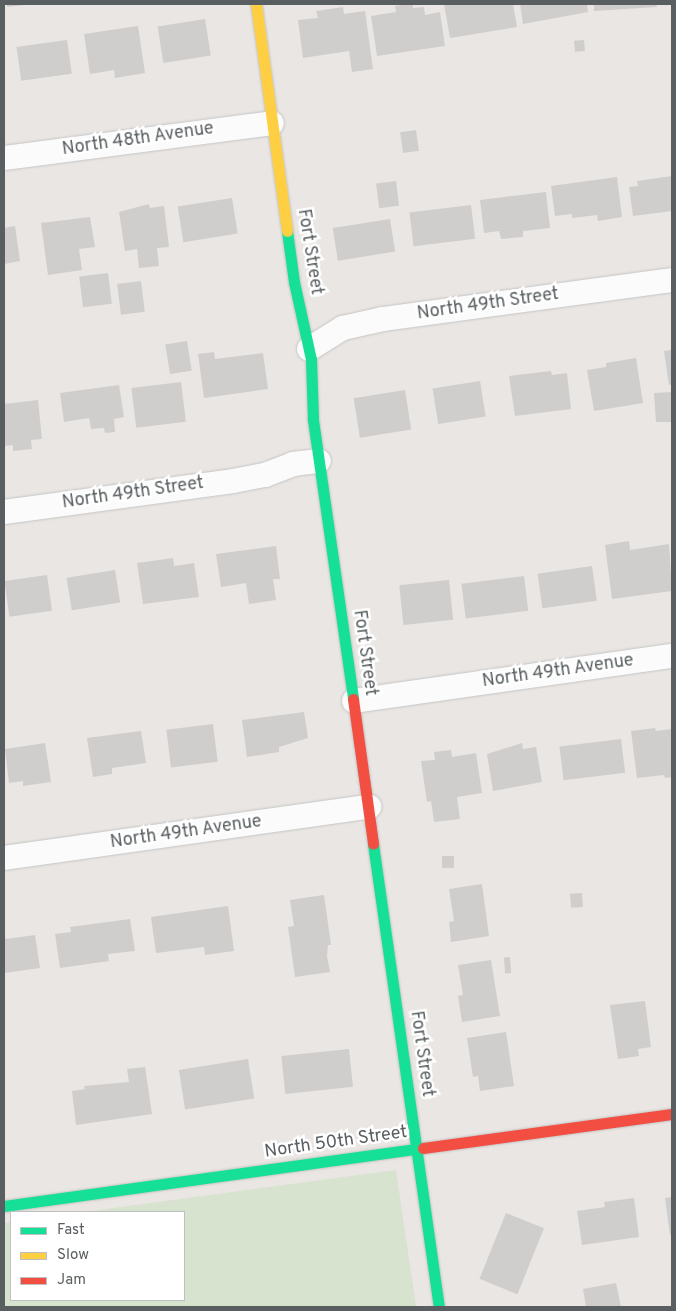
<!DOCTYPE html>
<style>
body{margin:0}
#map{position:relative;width:676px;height:1311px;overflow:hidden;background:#e9e6e3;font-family:Overpass,sans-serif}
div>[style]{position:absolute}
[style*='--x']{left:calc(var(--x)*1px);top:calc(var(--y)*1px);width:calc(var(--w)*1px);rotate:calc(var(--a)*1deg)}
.green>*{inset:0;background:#d8e3cf}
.building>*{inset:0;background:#d0cecd;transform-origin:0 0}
.roads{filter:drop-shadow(0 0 1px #c5c5c5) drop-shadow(0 0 1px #c5c5c5)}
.street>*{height:24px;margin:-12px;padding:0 12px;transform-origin:12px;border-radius:12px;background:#fcfbfb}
.fast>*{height:11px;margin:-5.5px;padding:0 5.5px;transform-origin:5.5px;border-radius:5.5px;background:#16e098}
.slow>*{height:11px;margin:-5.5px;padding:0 5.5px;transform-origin:5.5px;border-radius:5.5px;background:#ffcf43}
.jam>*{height:11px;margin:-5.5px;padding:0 5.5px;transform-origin:5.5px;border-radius:5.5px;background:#f24e42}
span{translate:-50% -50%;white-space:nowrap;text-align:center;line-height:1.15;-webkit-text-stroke:5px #fff;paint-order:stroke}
.street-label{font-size:18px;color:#595f61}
.frame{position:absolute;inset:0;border:5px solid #595f61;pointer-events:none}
.legend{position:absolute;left:10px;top:1211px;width:175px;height:90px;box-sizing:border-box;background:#fff;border:1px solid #bdbfc0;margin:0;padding:6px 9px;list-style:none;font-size:15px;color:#595f61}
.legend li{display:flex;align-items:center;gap:10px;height:25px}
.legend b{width:25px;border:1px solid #bdbfc0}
</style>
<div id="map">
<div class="green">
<i style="clip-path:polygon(396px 1170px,416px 1307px,4px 1307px,4px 1223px,11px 1222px,11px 1300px,184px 1300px,184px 1212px,84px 1212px)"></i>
</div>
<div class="building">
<i style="clip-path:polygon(7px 4px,25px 4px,25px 5px,7px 7px)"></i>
<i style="clip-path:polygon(408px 4px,413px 4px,413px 8px,424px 7px,425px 15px,440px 12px,445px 46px,377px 56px,371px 16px,396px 12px,395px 6px)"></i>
<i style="clip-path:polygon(444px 4px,513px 4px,517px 27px,450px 38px)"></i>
<i style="clip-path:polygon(520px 4px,587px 4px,588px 12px,523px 24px)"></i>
<i style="clip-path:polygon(594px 4px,656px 4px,657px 7px,594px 11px)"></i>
<i style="clip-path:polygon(343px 7px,344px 14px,365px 11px,373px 69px,352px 72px,349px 51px,303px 58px,298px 20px,318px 18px,316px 11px)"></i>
<i style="left:205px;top:19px;width:37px;height:48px;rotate:81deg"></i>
<i style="clip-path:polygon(138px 26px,145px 73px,115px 78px,114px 70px,90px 74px,84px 34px)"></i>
<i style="left:67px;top:40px;width:34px;height:51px;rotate:82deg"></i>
<i style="left:584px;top:40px;width:11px;height:10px;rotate:85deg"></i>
<i style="left:416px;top:130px;width:21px;height:16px;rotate:82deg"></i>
<i style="clip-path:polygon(672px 176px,672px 211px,633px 216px,629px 187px,638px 186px,637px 181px)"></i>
<i style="clip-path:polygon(617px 177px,622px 217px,598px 221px,597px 215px,572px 218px,572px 214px,555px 216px,551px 186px)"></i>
<i style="left:396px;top:181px;width:25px;height:20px;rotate:83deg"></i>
<i style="clip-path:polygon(546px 192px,550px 228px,523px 231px,523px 237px,501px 239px,499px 231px,484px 233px,480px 200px)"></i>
<i style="left:232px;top:198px;width:36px;height:55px;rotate:81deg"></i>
<i style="clip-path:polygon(149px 204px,150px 208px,164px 206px,169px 247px,157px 248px,159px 266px,139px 268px,137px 249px,125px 251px,119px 212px)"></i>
<i style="left:471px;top:205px;width:34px;height:62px;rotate:83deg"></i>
<i style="clip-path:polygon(90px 217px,95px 247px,79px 249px,82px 270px,48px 275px,41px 223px)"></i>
<i style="left:390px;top:219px;width:33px;height:58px;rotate:81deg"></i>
<i style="clip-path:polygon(15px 226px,20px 261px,4px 264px,4px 228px)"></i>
<i style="left:108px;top:273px;width:31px;height:29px;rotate:83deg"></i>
<i style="left:141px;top:281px;width:31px;height:24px;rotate:83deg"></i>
<i style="left:187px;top:341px;width:30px;height:22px;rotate:81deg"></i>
<i style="clip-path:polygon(672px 350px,672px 384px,669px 385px,664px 351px)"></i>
<i style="clip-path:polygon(214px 352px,215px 359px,263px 353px,268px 389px,204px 398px,198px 354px)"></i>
<i style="clip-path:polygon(636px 358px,643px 403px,594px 411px,587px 370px,606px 367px,606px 363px)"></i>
<i style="clip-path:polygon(551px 371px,552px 375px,567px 373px,571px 409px,515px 416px,509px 376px)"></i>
<i style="left:480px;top:381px;width:36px;height:48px;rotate:81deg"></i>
<i style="left:181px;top:382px;width:40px;height:50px;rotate:83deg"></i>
<i style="clip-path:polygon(119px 385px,124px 417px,114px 419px,115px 432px,105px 433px,104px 428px,91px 429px,89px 418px,64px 422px,60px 393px)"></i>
<i style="left:405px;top:390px;width:40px;height:52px;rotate:81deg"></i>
<i style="clip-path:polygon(672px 392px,672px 422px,656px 422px,654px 393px)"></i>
<i style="clip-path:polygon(38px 400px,42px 439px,31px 440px,32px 449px,13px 451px,13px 445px,4px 446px,4px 404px)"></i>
<i style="clip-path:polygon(629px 541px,630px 550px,669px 544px,672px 591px,612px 599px,605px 545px)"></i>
<i style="clip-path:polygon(276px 546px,280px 579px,273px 579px,276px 600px,249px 604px,246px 583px,221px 587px,216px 554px)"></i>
<i style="clip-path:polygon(173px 558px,174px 566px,194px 563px,199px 597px,143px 604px,137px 563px)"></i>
<i style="left:592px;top:566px;width:35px;height:55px;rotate:82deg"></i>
<i style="left:115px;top:570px;width:33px;height:49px;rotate:81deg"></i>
<i style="left:47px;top:575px;width:36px;height:43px;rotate:82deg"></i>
<i style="left:524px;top:576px;width:35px;height:63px;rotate:83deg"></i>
<i style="left:449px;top:580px;width:40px;height:50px;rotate:84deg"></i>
<i style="clip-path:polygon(304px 712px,308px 738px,279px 747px,279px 752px,247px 757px,242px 720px)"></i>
<i style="left:213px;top:724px;width:38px;height:47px;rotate:83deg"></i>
<i style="clip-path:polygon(655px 728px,656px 731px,672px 729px,672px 777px,665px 778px,664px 775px,637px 778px,631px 731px)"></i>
<i style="clip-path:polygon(141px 731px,146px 763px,112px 768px,112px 774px,93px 777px,87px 738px)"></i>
<i style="left:621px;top:739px;width:34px;height:62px;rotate:83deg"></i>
<i style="clip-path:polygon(45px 743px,51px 782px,23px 786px,23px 781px,9px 783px,5px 749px)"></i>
<i style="clip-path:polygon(522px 743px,523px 749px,536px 747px,542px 782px,493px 791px,487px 754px)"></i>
<i style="clip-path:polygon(451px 750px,452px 757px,476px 753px,482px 793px,457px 797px,460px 819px,434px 822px,431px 801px,427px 802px,421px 761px,435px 760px,434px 752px)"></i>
<i style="left:442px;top:856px;width:12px;height:12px"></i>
<i style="clip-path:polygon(482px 884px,489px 936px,451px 942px,449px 922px,454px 921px,449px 889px)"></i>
<i style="left:582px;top:893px;width:14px;height:12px;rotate:86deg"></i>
<i style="clip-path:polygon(324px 895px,331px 945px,328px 945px,327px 956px,330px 972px,295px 977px,288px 927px,294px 926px,290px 900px)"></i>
<i style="clip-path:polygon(228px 906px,234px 951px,205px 955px,204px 947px,156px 953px,151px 917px)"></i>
<i style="clip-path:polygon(130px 919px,135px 951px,108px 954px,109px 961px,60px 968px,55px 934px,71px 932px,70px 927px)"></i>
<i style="clip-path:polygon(4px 935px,6px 939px,35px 935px,40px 968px,4px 973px)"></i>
<i style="left:510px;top:957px;width:16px;height:6px;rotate:86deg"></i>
<i style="clip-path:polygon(491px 960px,500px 1016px,462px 1022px,458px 996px,463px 995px,458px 965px)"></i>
<i style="clip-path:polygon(645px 1001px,651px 1047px,638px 1049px,639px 1056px,618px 1059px,610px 1005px)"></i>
<i style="clip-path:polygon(506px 1032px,514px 1086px,480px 1091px,478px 1076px,473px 1077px,467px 1038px)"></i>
<i style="left:349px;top:1049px;width:38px;height:68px;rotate:84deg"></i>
<i style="left:248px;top:1059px;width:40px;height:70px;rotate:81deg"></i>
<i style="clip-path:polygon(145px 1067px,152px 1114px,76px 1125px,72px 1091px,85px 1089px,84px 1086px,129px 1082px,127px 1069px)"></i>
<i style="clip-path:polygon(672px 1197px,672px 1235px,670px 1235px,665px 1198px)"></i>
<i style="clip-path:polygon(634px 1198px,639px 1237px,582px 1245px,577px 1211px,605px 1207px,604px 1202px)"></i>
<i style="left:506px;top:1213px;width:41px;height:71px;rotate:22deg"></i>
<i style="clip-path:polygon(616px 1283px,621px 1307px,586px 1307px,583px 1289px)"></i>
</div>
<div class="roads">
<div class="street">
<i style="--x:4;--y:158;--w:270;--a:-7.4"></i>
<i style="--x:309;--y:349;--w:40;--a:-32"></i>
<i style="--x:343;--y:328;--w:41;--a:-12.7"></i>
<i style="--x:383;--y:319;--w:292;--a:-7.7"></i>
<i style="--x:4;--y:512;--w:231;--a:-7.7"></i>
<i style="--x:233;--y:481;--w:33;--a:-11"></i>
<i style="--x:265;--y:475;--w:30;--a:-21"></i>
<i style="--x:293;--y:464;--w:26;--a:-7"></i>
<i style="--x:354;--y:701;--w:321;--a:-8.1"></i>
<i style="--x:4;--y:858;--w:369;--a:-8"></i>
</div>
<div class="fast">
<i style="--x:287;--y:231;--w:51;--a:82.2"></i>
<i style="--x:294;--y:282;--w:79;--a:77.6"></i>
<i style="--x:311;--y:359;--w:61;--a:88.1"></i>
<i style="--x:313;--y:420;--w:282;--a:81.8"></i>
<i style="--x:373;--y:844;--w:468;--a:81.9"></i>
<i style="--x:4;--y:1206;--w:423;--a:-7.9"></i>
</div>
<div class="slow">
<i style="--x:256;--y:4;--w:229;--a:82.2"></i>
</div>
<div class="jam">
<i style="--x:353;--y:699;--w:146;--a:82.1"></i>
<i style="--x:423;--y:1148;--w:251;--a:-7.8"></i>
</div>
</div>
<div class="street-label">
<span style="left:138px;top:140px;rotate:-8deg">North 48th Avenue</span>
<span style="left:309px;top:252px;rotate:81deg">Fort Street</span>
<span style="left:488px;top:305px;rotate:-8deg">North 49th Street</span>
<span style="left:133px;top:494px;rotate:-8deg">North 49th Street</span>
<span style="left:364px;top:653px;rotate:82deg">Fort Street</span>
<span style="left:558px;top:672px;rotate:-8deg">North 49th Avenue</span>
<span style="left:186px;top:833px;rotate:-8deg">North 49th Avenue</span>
<span style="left:421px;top:1054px;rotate:82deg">Fort Street</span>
<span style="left:336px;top:1143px;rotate:-8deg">North 50th Street</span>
</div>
<div class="frame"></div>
<ul class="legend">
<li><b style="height:6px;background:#16e098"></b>Fast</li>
<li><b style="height:6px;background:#ffcf43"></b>Slow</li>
<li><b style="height:6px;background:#f24e42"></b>Jam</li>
</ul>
</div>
